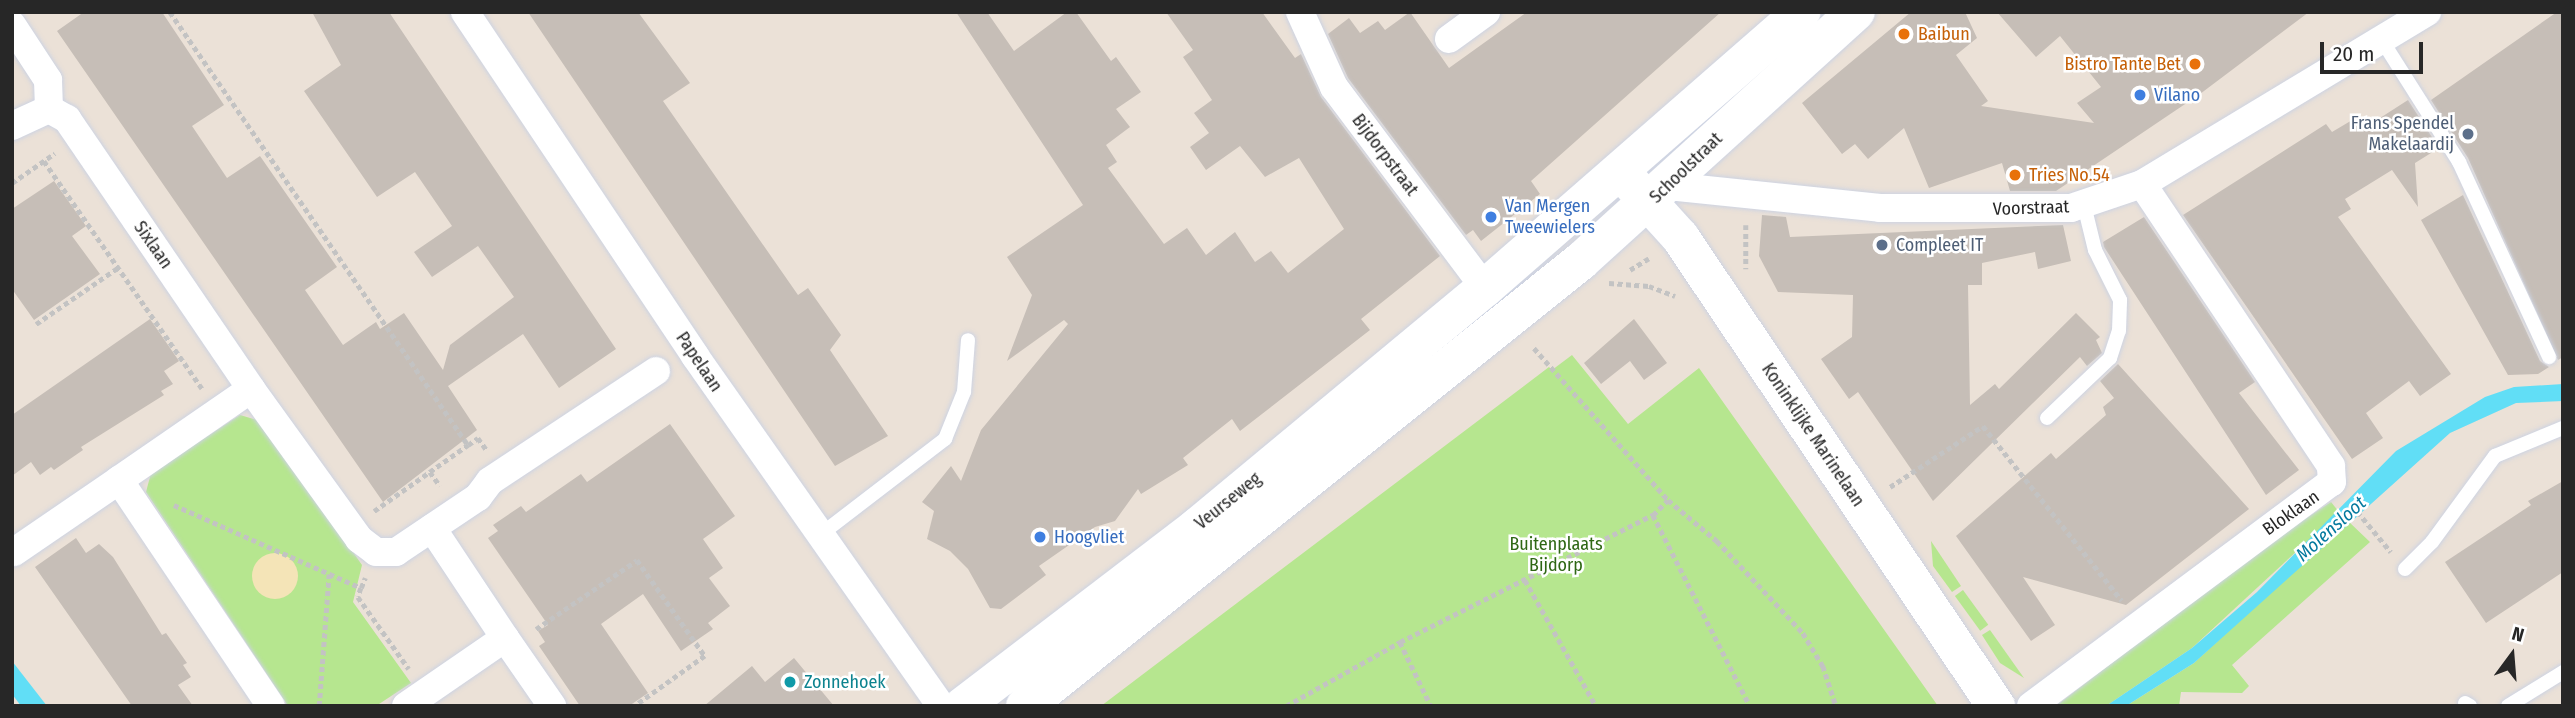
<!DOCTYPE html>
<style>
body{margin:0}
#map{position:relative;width:2575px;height:718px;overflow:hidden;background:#ebe1d7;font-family:"Fira Sans Condensed",sans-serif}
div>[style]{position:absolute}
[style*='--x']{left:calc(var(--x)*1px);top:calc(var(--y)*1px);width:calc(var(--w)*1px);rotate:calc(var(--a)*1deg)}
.green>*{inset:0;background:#b6e68f;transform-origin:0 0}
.sand>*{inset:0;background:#f4e4b7}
.round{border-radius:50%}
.water>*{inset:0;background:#61def6}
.building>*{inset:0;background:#c6beb7}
.path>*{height:4.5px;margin-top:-2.25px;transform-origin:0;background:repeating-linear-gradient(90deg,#c3c3c3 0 5px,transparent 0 8.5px)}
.roads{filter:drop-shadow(0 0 2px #cdd3e2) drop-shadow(0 0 2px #cdd3e2)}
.lane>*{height:14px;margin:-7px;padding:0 7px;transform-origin:7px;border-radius:7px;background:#fff}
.street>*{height:28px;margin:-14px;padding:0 14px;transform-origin:14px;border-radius:14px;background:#fff}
.secondary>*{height:38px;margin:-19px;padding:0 19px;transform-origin:19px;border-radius:19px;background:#fff}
.dots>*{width:19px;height:19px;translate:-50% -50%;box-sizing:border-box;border:4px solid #fff;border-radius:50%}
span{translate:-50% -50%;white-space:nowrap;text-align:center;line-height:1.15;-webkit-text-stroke:5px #fff;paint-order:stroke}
.food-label{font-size:18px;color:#c56008}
.left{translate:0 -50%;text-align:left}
.right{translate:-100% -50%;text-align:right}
.shop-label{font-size:18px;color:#366cbe}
.service-label{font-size:18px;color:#4e5e75}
.street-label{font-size:18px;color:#272727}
.park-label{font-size:18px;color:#2e6714}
.culture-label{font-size:18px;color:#0d838f}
.water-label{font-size:19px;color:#04799e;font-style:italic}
.frame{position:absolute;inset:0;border:14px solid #272727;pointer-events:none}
.north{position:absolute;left:2477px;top:620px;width:70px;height:70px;-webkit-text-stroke:5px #fff;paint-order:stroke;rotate:16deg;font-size:19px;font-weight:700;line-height:28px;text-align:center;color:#272727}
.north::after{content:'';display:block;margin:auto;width:24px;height:32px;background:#272727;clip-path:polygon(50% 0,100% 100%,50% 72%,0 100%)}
.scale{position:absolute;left:2320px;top:42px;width:103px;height:32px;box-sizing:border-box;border:4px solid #272727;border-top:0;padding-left:9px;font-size:21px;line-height:24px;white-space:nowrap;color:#272727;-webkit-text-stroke:5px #fff;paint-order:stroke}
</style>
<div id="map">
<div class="green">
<i style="clip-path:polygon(1572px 355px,1628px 424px,1699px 368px,1938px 706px,1101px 706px,1549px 367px,1552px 370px)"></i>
<i style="clip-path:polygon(240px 415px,263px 422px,362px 565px,353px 602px,411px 683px,376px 706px,288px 706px,146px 492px,151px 473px)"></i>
<i style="clip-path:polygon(2331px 502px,2339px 512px,2192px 648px,2106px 706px,2056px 706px,2255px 552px)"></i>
<i style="clip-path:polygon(2348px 521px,2370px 542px,2232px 665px,2249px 686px,2242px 693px,2181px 692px,2179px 706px,2126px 706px,2194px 663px)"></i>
<i style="clip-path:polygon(1931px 541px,1961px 586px,1952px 592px,1933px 566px)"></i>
<i style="left:1963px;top:590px;width:43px;height:10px;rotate:54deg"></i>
<i style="clip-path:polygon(1990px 630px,2024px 678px,2000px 663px,1982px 635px)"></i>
</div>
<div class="sand">
<i class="round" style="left:252px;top:553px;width:46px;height:46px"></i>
</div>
<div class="water">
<i style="clip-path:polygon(2563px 384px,2563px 401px,2516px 403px,2450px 433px,2194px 663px,2126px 706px,2106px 706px,2192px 648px,2257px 592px,2396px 451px,2485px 397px,2514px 387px)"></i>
<i style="clip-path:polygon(12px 661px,47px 706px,21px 706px,12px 694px)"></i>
</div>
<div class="building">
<i style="clip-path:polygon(84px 12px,162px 12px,224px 105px,192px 126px,227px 178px,260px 156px,337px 267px,305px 290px,343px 345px,376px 322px,380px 329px,404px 313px,443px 370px,450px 345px,514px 297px,478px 246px,432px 277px,414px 252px,452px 226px,415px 172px,377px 197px,304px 91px,341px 65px,312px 12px,389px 12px,616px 349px,559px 388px,523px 334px,448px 386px,477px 430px,383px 502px,57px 31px)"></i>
<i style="clip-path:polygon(528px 12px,638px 12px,690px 83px,663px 101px,798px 295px,808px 288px,841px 335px,830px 350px,888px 436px,835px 466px)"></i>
<i style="clip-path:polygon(956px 12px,987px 12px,1014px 51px,1067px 12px,1076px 12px,1111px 61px,1116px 57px,1141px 92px,1116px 109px,1130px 127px,1106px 145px,1117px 162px,1108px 168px,1164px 244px,1187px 228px,1206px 255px,1235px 232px,1255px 262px,1271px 251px,1288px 273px,1344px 229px,1299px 158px,1265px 177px,1240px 146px,1206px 170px,1190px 147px,1209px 133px,1194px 113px,1212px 100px,1183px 57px,1193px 50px,1166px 12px,1262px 12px,1295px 58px,1301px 54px,1321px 97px,1440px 256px,1361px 319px,1370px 330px,1240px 431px,1232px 419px,1183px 458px,1188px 465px,1141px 494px,1138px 489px,1115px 521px,1095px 527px,1039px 566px,1046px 575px,1001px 609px,990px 608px,968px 569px,950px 551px,927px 539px,934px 511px,922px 502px,951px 466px,961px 481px,981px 430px,1068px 324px,1064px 320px,1007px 361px,1032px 295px,1007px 257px,1083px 205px)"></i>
<i style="clip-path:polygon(1410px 12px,1449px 68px,1527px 12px,1721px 12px,1531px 181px,1540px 194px,1481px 241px,1473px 230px,1466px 235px,1348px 78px,1328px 34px,1349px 18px,1360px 33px,1378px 21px,1385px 30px)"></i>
<i style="clip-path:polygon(1911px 12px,1965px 12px,1977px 38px,1956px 55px,1988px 101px,1981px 106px,2094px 123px,2077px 103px,2101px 87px,2060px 36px,2036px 57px,1997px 12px,2309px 12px,2200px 94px,2056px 191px,2010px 191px,2002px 163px,1929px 188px,1904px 128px,1868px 159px,1855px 144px,1842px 154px,1802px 103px)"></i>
<i style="clip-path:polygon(2557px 12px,2563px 12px,2563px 357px,2558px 360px,2468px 158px,2431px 100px)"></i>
<i style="clip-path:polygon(2408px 100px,2439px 148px,2415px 163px,2418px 207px,2392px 170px,2345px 199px,2351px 209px,2338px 217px,2451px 374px,2420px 396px,2409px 381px,2366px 413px,2383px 438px,2352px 459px,2183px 215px,2326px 124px,2332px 132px,2359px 116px,2366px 127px)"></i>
<i style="clip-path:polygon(54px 181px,86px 226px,72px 236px,100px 274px,34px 320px,12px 289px,12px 209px)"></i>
<i style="clip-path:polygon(2463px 195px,2540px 361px,2549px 367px,2538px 374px,2508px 375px,2421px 220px)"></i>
<i style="clip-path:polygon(1762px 215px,1786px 217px,1790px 237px,2063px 225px,2071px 261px,2038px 269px,2035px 252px,1982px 263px,1982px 285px,1968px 285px,1970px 405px,1995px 384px,1999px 389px,2076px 313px,2100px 337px,2096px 340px,2102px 353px,2087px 366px,2080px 357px,1933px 501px,1858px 392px,1849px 399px,1821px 359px,1852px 337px,1853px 295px,1778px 292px,1759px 256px)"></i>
<i style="clip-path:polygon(2144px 217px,2255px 382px,2239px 393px,2299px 470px,2266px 495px,2104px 247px,2103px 242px)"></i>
<i style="clip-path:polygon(150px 319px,179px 361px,164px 371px,173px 384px,161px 391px,164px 395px,81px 447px,83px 450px,54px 470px,51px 467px,40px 475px,31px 462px,12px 476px,12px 415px)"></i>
<i style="clip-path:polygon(1634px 319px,1667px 363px,1644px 380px,1630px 361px,1601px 384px,1584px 363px)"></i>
<i style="clip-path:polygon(2118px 364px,2249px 509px,2126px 605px,2023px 577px,2055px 625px,2031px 641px,1956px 536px,2051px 453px,2056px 459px,2106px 415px,2103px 407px,2114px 398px,2100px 381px)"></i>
<i style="clip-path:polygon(670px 424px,735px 516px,703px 539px,723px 568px,709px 578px,730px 606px,708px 623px,713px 629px,681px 651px,643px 594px,601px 624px,648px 693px,629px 706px,580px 706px,539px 646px,545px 642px,538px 631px,548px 625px,488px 538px,498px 531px,493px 525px,521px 506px,526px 512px,581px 474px,587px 482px)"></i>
<i style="clip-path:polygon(2563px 481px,2563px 572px,2486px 623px,2445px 562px,2531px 505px,2528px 501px)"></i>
<i style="clip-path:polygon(76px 538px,86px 553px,99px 544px,113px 557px,162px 635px,166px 633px,187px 663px,183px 665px,191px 677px,178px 685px,193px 706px,132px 706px,77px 627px,35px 567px)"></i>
<i style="clip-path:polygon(794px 658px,834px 706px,704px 706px,752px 666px,765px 682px)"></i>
</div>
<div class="path">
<i style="--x:170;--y:12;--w:526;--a:55.46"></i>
<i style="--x:468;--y:445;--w:12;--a:-35"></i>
<i style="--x:478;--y:438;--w:14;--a:54"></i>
<i style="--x:44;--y:161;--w:277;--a:55.2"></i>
<i style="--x:12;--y:183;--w:52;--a:-34.9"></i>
<i style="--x:1746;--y:225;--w:44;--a:90"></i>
<i style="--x:1630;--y:270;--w:22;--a:-32"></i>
<i style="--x:1609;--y:283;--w:40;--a:4.3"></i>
<i style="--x:1649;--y:286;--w:28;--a:21"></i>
<i style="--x:36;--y:324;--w:101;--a:-34.5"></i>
<i style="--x:1534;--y:348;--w:203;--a:48.6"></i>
<i style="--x:1668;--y:500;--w:64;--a:39.9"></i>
<i style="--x:1717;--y:541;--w:126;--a:46.9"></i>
<i style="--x:1803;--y:633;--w:39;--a:59"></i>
<i style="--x:1823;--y:666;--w:42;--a:72"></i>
<i style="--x:430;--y:472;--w:17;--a:54"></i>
<i style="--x:1890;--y:487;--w:111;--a:-33.3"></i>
<i style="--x:1983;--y:426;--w:223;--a:51.5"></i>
<i style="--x:174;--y:505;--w:205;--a:23.9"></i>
<i style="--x:361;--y:588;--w:11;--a:-68"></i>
<i style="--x:2352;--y:505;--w:61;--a:50.3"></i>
<i style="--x:374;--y:511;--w:115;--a:-35.1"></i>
<i style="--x:1653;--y:515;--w:214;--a:63.1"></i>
<i style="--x:1525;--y:580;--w:145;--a:60.6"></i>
<i style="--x:361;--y:588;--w:9;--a:108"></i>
<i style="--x:358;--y:597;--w:88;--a:54.7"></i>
<i style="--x:536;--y:629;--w:122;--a:-34.3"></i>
<i style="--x:637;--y:560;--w:118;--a:54.7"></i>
<i style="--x:705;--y:656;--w:86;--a:144.5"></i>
<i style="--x:1400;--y:642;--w:71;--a:64.2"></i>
<i style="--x:319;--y:706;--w:132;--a:-85.7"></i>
<i style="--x:1286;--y:706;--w:131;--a:-29.3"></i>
<i style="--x:1400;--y:642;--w:283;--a:-26.7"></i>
<i style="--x:1653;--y:515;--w:21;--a:-45"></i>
</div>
<div class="roads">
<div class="lane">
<i style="--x:2381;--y:39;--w:146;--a:57.6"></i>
<i style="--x:2459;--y:162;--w:215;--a:65.2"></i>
<i style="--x:2047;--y:418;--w:87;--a:-43.6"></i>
<i style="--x:2110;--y:358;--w:28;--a:-72"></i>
<i style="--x:2119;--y:331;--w:31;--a:-88"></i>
<i style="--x:2120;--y:300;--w:56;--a:-116.6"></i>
<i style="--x:2095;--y:250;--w:46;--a:-103.7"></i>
<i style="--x:820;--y:535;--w:158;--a:-37.5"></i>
<i style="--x:945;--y:439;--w:51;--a:-68"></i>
<i style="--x:964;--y:392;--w:52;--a:-85.6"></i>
<i style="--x:2405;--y:569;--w:38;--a:-45"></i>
<i style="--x:2432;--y:542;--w:107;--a:-53.8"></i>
<i style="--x:2495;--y:456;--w:74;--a:-22.4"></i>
<i style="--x:2465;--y:703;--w:6;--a:31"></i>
<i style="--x:2508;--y:706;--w:65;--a:-31.7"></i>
</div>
<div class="street">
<i style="--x:465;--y:12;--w:414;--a:56.2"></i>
<i style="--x:695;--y:356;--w:428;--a:54.9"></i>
<i style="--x:1300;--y:12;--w:82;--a:65.6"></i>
<i style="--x:1334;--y:87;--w:251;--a:53.1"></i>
<i style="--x:12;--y:25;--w:66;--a:56.8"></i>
<i style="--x:48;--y:80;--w:29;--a:88"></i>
<i style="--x:1449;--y:39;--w:46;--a:-36.1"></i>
<i style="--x:12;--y:126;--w:41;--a:-24.7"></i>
<i style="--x:49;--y:109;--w:21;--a:29"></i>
<i style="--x:67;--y:119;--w:327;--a:55.7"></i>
<i style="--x:251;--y:389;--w:185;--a:54.2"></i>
<i style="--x:359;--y:539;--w:21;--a:37"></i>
<i style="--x:376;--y:552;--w:20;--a:0"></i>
<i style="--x:396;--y:552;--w:99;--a:-33.9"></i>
<i style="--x:478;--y:497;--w:20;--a:-53"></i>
<i style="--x:490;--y:481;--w:199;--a:-33.5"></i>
<i style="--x:1668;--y:186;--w:213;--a:5.9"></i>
<i style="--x:1880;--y:208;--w:191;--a:0"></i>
<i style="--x:2071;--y:208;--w:75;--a:-18.7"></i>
<i style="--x:2142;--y:184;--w:333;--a:-31.1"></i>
<i style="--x:251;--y:389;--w:160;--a:145.4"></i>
<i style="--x:119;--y:480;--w:272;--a:56.1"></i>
<i style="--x:14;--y:552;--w:127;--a:-34.4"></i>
<i style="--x:505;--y:638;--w:83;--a:55.3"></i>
<i style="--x:406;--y:706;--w:120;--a:-34.5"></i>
<i style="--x:505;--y:638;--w:132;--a:-123.6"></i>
<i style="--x:2031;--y:706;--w:375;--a:-36.7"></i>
<i style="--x:2332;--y:482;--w:16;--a:-94"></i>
<i style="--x:2331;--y:466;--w:339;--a:-123.8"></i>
</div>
<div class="secondary">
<i style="--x:1632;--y:184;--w:72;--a:47.8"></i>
<i style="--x:1680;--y:237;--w:566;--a:56.03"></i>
<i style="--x:963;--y:706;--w:295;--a:-37.4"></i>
<i style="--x:1197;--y:527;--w:374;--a:-39.7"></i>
<i style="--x:1485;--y:288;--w:420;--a:-41.1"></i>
<i style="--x:1025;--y:706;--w:712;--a:-38.67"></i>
<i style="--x:1581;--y:261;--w:371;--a:-42.2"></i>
</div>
</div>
<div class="dots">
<i style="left:1904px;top:34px;background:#e8710a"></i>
<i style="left:2195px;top:64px;background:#e8710a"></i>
<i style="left:2140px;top:95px;background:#3f7fe0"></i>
<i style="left:2468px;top:134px;background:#5c6f8a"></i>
<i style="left:2015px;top:175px;background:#e8710a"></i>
<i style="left:1491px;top:217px;background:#3f7fe0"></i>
<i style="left:1882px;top:245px;background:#5c6f8a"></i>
<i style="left:1040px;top:537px;background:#3f7fe0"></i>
<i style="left:790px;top:682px;background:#0f9aa8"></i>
</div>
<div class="food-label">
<span class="left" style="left:1918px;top:34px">Baibun</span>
<span class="right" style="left:2181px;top:64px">Bistro Tante Bet</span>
<span class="left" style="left:2029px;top:175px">Tries No.54</span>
</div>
<div class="shop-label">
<span class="left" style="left:2154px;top:95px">Vilano</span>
<span class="left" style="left:1505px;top:217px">Van Mergen<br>Tweewielers</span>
<span class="left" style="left:1054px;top:537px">Hoogvliet</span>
</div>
<div class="service-label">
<span class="right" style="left:2454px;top:134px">Frans Spendel<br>Makelaardij</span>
<span class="left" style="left:1896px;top:245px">Compleet IT</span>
</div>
<div class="street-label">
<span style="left:1385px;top:155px;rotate:53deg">Bijdorpstraat</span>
<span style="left:1686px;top:168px;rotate:-44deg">Schoolstraat</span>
<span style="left:2031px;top:208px;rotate:-2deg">Voorstraat</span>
<span style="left:153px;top:245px;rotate:55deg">Sixlaan</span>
<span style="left:699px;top:362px;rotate:56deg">Papelaan</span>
<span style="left:1813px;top:435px;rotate:56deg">Koninklijke Marinelaan</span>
<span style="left:1228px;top:501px;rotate:-39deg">Veurseweg</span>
<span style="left:2291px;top:513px;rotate:-35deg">Bloklaan</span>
</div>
<div class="park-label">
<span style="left:1556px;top:555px">Buitenplaats<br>Bijdorp</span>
</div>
<div class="culture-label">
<span class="left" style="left:804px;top:682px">Zonnehoek</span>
</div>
<div class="water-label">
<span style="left:2331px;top:529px;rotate:-42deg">Molensloot</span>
</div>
<div class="frame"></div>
<div class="north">N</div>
<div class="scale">20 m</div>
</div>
